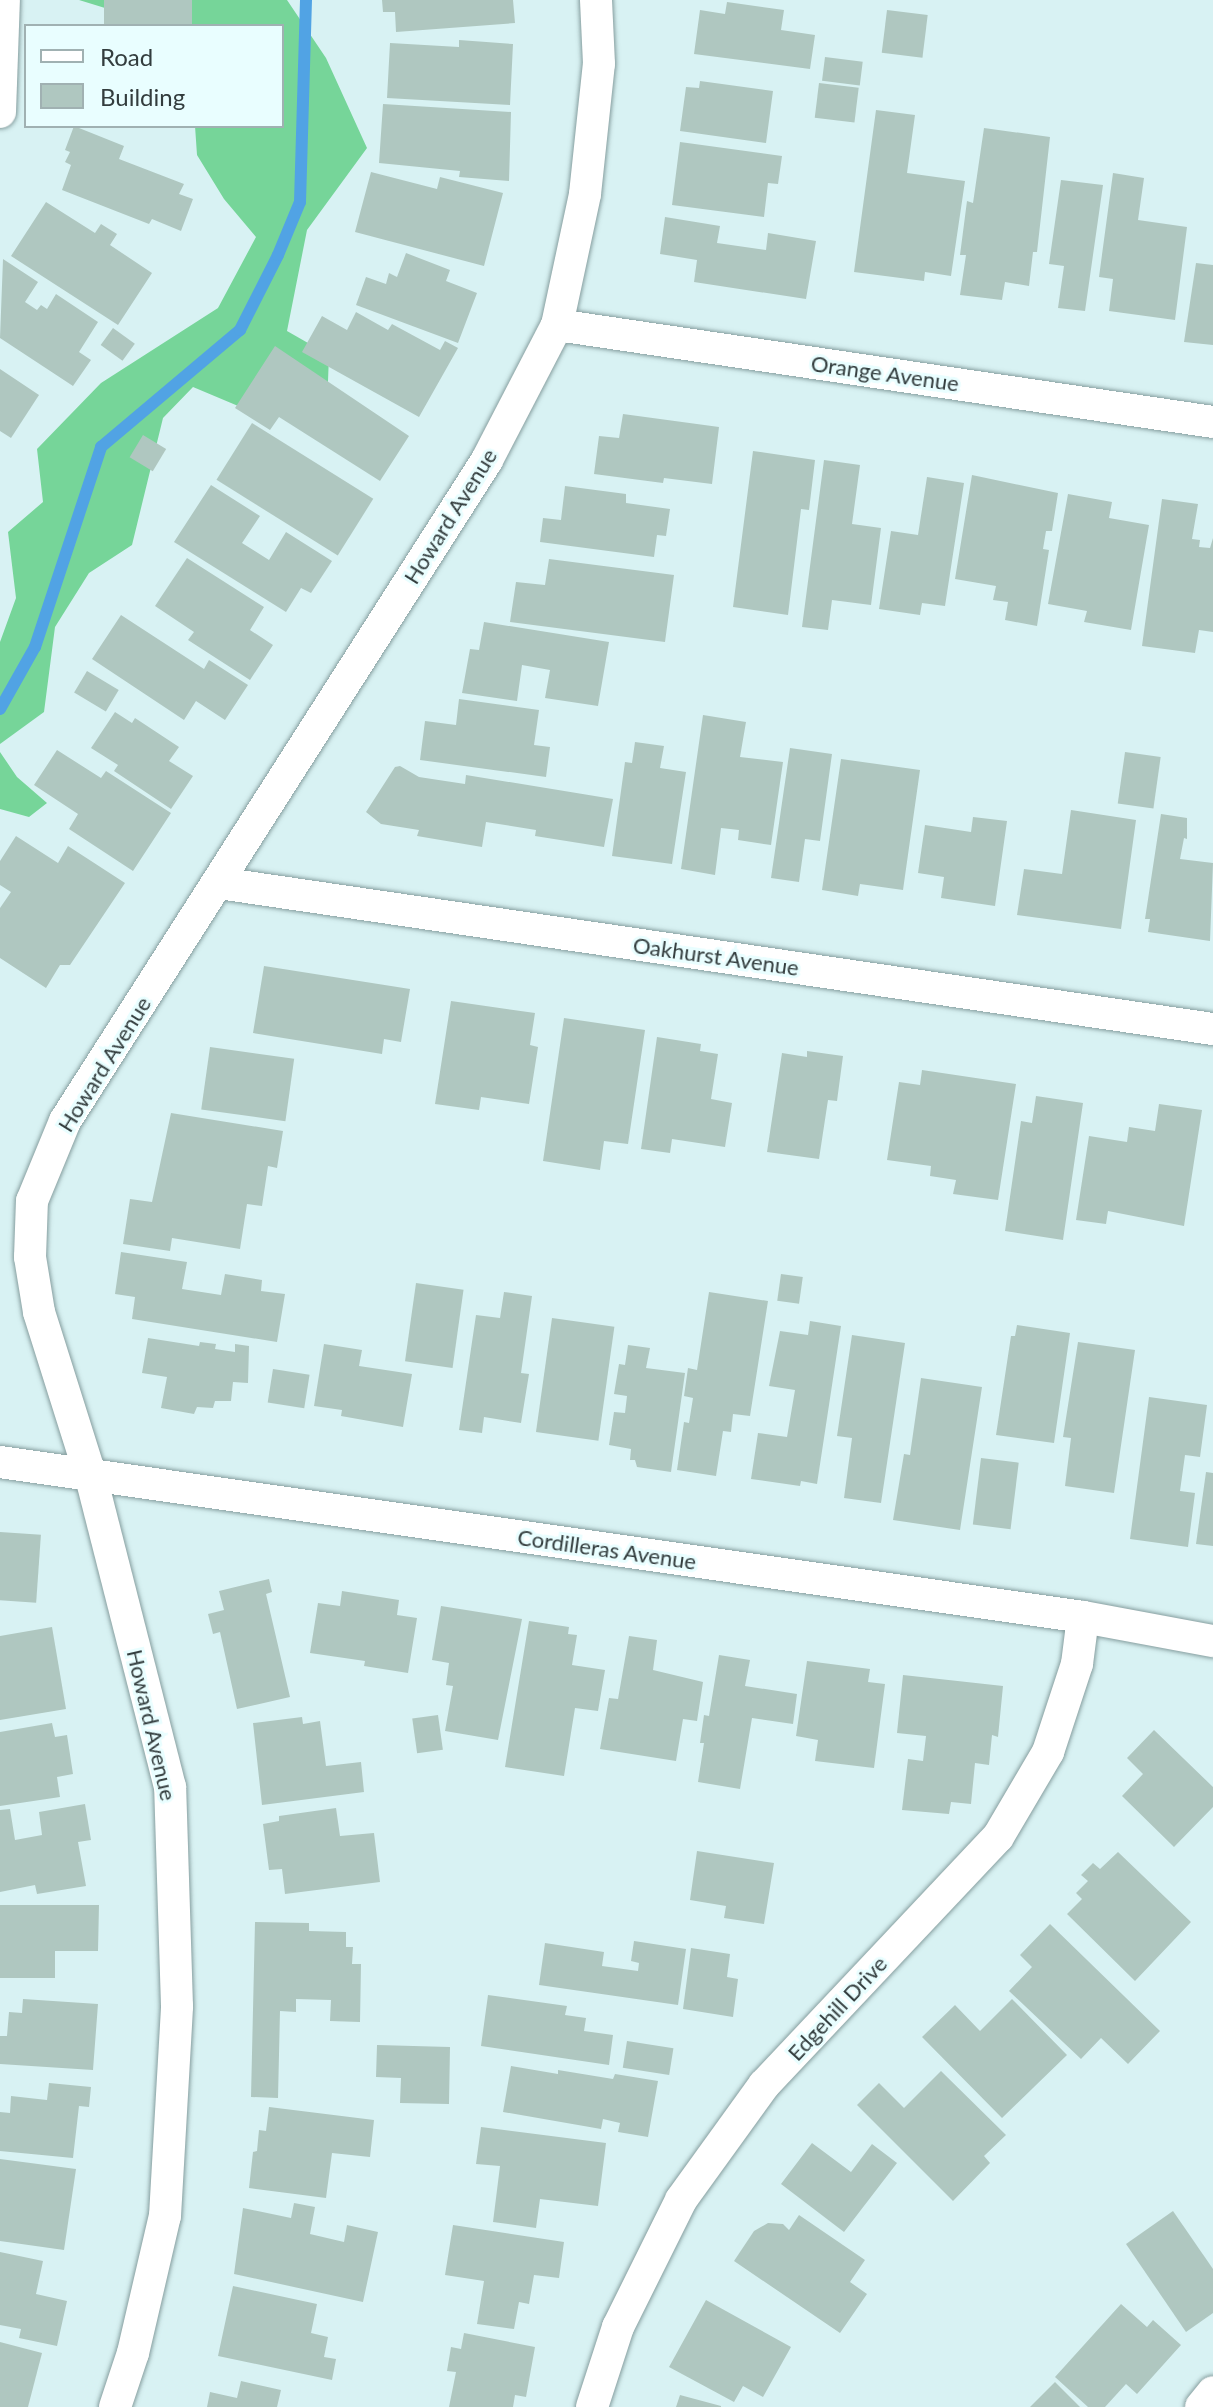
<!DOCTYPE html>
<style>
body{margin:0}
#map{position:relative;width:1213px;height:2407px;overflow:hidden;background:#d8f2f3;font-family:Lato,sans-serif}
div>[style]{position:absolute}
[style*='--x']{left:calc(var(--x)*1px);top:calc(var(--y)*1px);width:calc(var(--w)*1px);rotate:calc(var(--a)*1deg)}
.forest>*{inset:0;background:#76d599}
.stream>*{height:12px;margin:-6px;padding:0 6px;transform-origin:6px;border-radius:6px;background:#51a3e4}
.building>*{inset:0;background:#afc7c0;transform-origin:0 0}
.roads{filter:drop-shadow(0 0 2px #869e9f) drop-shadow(0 0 2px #869e9f)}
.minor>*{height:32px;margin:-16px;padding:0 16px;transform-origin:16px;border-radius:16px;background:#fff}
span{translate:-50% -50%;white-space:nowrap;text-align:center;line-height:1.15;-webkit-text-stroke:6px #e9feff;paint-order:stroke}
.street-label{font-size:22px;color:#333d3e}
.legend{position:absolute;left:24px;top:24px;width:260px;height:104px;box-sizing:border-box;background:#e9feff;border:2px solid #a0b1b2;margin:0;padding:10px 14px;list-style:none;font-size:24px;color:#333d3e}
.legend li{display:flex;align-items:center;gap:16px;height:40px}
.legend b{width:40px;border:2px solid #a0b1b2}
</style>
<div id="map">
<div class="forest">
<i style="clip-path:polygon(79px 0,287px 0,326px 58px,367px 148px,307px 230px,287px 331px,329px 355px,327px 407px,269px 419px,193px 387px,163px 418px,132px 545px,89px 573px,55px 627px,44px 712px,0 744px,0 642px,16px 598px,8px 532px,43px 502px,37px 449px,101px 383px,218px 308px,256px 237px,224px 199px,197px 155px,195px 126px,282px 126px,282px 26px,149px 26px,144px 20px)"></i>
<i style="clip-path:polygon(0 752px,17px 777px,47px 803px,29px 817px,0 809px)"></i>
</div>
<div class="stream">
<i style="--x:0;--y:709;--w:71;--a:-60.6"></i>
<i style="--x:35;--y:647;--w:211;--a:-71.7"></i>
<i style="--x:101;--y:447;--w:182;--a:-40.1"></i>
<i style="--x:240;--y:330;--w:84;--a:-63.1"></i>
<i style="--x:278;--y:255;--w:57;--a:-67.5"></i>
<i style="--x:300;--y:202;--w:202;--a:-88.3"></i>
</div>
<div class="building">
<i style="left:104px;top:0;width:88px;height:26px"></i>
<i style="clip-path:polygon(382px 0,513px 0,515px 23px,396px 32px,395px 12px,383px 12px)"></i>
<i style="clip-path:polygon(727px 2px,784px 10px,781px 30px,815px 35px,810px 69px,694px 54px,700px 10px,725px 14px)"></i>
<i style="left:887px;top:10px;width:41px;height:43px;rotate:7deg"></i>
<i style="clip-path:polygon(459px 40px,513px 44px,510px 105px,387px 98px,390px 43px,459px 47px)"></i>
<i style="left:825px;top:57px;width:38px;height:24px;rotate:7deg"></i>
<i style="clip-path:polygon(700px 81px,773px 91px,766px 143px,680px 131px,686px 87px,699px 88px)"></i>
<i style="left:819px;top:83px;width:40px;height:35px;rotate:7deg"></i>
<i style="clip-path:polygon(383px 104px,511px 112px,509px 181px,459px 177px,460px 171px,379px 163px)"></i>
<i style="clip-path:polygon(876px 110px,915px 115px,907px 173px,965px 181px,951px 276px,925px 272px,924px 281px,854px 272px)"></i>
<i style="clip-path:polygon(74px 126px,124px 146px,119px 159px,184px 184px,179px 194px,193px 199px,181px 231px,152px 219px,149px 224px,62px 190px,71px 165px,65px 162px,70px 152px,65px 150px)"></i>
<i style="clip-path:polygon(984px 128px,1050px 137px,1037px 252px,1033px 252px,1029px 286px,1005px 282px,1002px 300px,960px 295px,966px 255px,960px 255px,967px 201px,973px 203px)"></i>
<i style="clip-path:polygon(680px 142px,782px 156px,778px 184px,768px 183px,764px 217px,672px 205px)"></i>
<i style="clip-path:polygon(371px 172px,437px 189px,440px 177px,503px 193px,484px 266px,355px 232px)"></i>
<i style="clip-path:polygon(1113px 173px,1144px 178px,1138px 220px,1187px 227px,1175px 320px,1109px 311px,1113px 279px,1099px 277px)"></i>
<i style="clip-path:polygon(1061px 180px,1103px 185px,1085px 311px,1058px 308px,1064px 266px,1049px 264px)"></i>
<i style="clip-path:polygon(46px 202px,95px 233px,101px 224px,117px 234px,110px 245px,152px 273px,118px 325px,11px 256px)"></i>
<i style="clip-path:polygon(665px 217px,720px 226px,717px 243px,766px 250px,768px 233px,816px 241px,806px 299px,694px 282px,697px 260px,660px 254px)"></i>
<i style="clip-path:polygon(406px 253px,450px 270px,446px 281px,477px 293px,458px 343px,356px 305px,366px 277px,386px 284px,389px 273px,397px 277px)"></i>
<i style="clip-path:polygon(3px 259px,38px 282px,25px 302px,37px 310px,41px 305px,47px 309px,56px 294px,98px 322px,79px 352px,91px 360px,73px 386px,0 338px)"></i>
<i style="clip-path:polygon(1196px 263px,1213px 265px,1213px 345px,1184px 342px)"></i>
<i style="clip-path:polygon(356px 312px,388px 330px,392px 324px,440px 350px,445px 341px,458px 348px,419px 417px,302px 352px,322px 316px,347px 330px)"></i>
<i style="left:113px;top:328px;width:27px;height:21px;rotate:36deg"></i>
<i style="clip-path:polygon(275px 346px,409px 436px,380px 481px,279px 417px,270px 430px,235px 408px)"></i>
<i style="clip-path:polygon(0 369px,39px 395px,11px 438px,0 431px)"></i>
<i style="clip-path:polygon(623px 414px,719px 427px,712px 484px,664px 478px,663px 483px,594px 474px,599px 436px,619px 438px)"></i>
<i style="left:252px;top:423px;width:143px;height:67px;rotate:32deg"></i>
<i style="left:143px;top:435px;width:27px;height:26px;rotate:31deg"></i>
<i style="clip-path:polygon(753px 451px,815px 460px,809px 510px,801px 509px,788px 615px,733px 607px)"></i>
<i style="clip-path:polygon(824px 460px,860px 465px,852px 524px,881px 528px,871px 605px,832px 600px,828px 630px,802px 627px)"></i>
<i style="clip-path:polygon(972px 475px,1058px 493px,1052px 531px,1046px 531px,1043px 549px,1049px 550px,1037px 626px,1005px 620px,1008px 602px,993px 600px,996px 586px,955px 579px)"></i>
<i style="clip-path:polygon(927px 477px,964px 483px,945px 606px,922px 603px,920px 615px,879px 609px,891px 531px,918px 535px)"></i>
<i style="clip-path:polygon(211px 485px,260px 516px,242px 543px,269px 560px,286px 532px,332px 561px,311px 593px,301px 588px,286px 612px,174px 542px)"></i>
<i style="clip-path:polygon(565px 486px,626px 494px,626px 503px,670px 509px,666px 536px,657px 535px,654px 557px,540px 542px,543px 518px,561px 520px)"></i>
<i style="clip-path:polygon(1068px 494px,1112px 502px,1109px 518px,1149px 525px,1131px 630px,1084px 622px,1087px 611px,1048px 604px)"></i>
<i style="clip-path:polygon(1162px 499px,1198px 504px,1192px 539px,1200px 540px,1199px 547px,1210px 548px,1213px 538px,1213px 632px,1199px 630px,1195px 653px,1142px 646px)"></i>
<i style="clip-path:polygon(187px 558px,264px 607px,250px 630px,273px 645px,250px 680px,188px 640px,194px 632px,155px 606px)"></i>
<i style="clip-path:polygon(549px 559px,674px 575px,665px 642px,510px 622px,516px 582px,545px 585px)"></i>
<i style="clip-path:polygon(121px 615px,204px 669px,209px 660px,248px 685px,225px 720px,196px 701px,184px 720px,92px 659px)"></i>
<i style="clip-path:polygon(484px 622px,609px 642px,598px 706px,545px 698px,550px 670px,522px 665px,517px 701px,462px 693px,470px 649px,479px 650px)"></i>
<i style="left:87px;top:671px;width:37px;height:25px;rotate:31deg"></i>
<i style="clip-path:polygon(459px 699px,539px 710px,534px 745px,550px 747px,546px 777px,420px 760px,425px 721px,456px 725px)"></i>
<i style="clip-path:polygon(115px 712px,132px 723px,135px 718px,179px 747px,169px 761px,193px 776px,171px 809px,114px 771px,118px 765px,91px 748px)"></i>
<i style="clip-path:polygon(703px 715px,746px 722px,740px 757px,783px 762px,771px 845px,738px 840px,739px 830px,721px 828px,715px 875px,681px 869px)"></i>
<i style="clip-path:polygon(635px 742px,664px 746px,660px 768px,686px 772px,672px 864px,612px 856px,625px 762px,632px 763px)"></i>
<i style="clip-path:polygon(790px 748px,832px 754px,820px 841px,805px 839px,799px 882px,771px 878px)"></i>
<i style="clip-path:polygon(57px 750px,101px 778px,106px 771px,171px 813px,133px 871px,69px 829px,78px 814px,34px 785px)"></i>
<i style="left:1125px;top:752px;width:36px;height:52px;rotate:8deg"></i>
<i style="clip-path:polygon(841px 759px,920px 770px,903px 890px,860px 884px,858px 896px,822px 890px)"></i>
<i style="clip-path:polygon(400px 766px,419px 777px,432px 779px,465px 784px,466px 775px,613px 799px,604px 847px,535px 836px,536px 830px,486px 822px,482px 847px,417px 836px,419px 830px,381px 824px,366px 812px,395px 767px)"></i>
<i style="clip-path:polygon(1071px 810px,1136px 820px,1121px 929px,1017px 915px,1024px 869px,1062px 874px)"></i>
<i style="clip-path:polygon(1161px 814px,1187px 818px,1187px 839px,1184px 838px,1180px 859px,1213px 863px,1210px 941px,1148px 932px,1150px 919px,1145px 919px)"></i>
<i style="clip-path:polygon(973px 817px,1007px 821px,995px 906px,941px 898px,944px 877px,918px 873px,925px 825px,971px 832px)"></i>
<i style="clip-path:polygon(16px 836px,58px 863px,68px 846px,125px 883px,70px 965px,60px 965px,46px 988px,0 958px,0 908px,11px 892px,0 885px,0 861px)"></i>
<i style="clip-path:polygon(264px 966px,410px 989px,401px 1042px,384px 1039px,382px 1054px,253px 1033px)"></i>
<i style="clip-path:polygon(451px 1001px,535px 1013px,530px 1045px,538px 1047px,529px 1104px,481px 1097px,479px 1110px,435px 1104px)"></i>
<i style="clip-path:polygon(564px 1018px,645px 1030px,628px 1144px,604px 1141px,600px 1170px,543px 1161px)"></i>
<i style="clip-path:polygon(657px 1037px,701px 1044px,700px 1051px,718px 1054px,711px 1099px,732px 1103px,725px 1147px,672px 1139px,670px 1153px,641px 1149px)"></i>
<i style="left:210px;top:1047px;width:85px;height:63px;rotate:8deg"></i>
<i style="clip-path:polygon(807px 1051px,843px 1056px,837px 1101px,828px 1100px,819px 1159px,767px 1152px,782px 1053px,807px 1057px)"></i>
<i style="clip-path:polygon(922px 1070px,1016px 1084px,998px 1200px,953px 1194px,956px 1180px,930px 1176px,931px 1166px,887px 1160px,899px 1082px,920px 1085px)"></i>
<i style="clip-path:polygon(1036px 1096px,1083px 1103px,1063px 1240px,1005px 1231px,1021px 1121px,1032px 1123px)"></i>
<i style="clip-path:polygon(1159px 1104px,1202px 1110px,1184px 1226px,1108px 1211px,1106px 1224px,1076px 1220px,1089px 1136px,1127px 1142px,1129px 1127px,1155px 1131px)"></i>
<i style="clip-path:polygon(171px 1113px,283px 1131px,277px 1168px,268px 1166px,262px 1206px,247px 1204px,240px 1249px,172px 1238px,170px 1251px,123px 1244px,130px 1199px,152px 1202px)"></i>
<i style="clip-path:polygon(121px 1252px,187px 1262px,182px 1289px,221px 1295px,225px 1274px,262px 1280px,261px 1291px,285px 1294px,277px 1342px,132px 1319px,135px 1297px,115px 1294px)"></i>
<i style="left:781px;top:1274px;width:22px;height:27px;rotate:8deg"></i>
<i style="left:416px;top:1283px;width:48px;height:79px;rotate:8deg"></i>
<i style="clip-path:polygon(504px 1292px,532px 1296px,521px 1373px,529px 1374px,521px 1423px,484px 1417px,482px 1433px,459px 1430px,476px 1315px,500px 1318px)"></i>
<i style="clip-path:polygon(709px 1292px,768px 1301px,750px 1416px,733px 1414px,731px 1432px,723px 1431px,716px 1476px,677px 1470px,684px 1422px,689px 1423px,693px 1398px,684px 1396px,688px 1368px,697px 1370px)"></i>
<i style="left:552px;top:1318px;width:63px;height:115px;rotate:8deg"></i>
<i style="clip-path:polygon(810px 1321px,841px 1326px,817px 1484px,801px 1481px,800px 1486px,751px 1479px,758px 1433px,787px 1437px,795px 1390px,769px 1386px,780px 1331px,808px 1335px)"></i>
<i style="clip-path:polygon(1017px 1325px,1070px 1333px,1054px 1443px,996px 1435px,1011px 1336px,1015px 1336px)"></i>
<i style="clip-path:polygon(852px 1335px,905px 1343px,881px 1503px,844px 1498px,852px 1438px,837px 1436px)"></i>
<i style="clip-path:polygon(148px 1338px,199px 1346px,200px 1342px,216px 1344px,215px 1349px,235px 1352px,235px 1344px,249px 1346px,248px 1383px,233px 1382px,231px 1401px,215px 1401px,213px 1408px,197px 1407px,194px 1414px,161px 1408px,167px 1377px,142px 1373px)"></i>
<i style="clip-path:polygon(1078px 1342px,1135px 1350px,1114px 1493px,1065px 1486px,1071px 1438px,1063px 1437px)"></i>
<i style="clip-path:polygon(324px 1344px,362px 1350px,359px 1366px,412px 1374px,403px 1427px,341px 1416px,342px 1410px,314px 1406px)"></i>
<i style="clip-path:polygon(628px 1345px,650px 1348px,646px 1368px,685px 1373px,671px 1472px,637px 1467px,635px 1460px,630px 1460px,631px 1449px,609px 1445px,614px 1412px,625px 1413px,627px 1396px,614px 1394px,619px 1364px,625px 1365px)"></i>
<i style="left:273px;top:1369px;width:37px;height:34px;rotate:9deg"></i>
<i style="clip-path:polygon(921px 1378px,982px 1387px,960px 1530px,893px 1520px,904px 1454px,910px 1455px)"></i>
<i style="clip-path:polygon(1149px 1397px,1207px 1405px,1200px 1457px,1185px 1455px,1180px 1491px,1195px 1493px,1188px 1547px,1130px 1539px)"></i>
<i style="left:981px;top:1458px;width:38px;height:67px;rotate:7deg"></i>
<i style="clip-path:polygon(1206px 1472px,1213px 1473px,1213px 1546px,1196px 1544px)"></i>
<i style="left:0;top:1532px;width:41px;height:68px;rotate:4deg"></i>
<i style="clip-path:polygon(269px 1579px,272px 1592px,266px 1594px,290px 1697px,237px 1709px,220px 1632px,213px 1634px,208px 1614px,224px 1610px,219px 1591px)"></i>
<i style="clip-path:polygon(342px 1591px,399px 1600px,397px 1615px,417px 1618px,408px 1673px,364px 1666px,365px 1661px,310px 1653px,318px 1603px,340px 1606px)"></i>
<i style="clip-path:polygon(441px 1606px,522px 1619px,498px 1740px,445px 1731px,453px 1686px,446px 1685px,449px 1663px,432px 1660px)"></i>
<i style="clip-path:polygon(529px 1621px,569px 1627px,568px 1634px,577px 1635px,572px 1665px,605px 1670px,598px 1711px,575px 1708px,564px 1776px,505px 1767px)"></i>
<i style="clip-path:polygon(52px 1627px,66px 1709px,0 1720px,0 1636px)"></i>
<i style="clip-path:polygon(629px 1636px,657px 1640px,653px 1670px,703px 1682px,697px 1721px,683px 1719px,676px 1761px,600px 1749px,609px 1698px,618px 1699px)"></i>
<i style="clip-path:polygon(719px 1655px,750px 1660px,745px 1686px,797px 1694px,793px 1724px,752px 1718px,740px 1789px,698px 1782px,704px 1743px,700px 1743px,704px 1715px,709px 1716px)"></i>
<i style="clip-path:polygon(807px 1661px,870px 1669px,868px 1682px,885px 1684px,874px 1768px,815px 1761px,818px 1740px,796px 1736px)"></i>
<i style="clip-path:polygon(903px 1675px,1003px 1686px,998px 1737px,992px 1735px,989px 1765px,975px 1763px,971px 1804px,951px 1802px,949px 1814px,902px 1810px,908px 1759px,923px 1761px,926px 1736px,897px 1733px)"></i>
<i style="left:438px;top:1715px;width:35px;height:26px;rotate:82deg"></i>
<i style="clip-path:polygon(302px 1717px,303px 1724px,320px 1721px,326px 1766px,361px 1762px,364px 1792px,262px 1805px,253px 1723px)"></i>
<i style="clip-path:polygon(52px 1723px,55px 1737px,67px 1735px,73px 1774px,57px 1777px,60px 1797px,0 1806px,0 1732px)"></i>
<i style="clip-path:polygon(1154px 1730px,1213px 1787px,1213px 1807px,1174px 1847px,1122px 1796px,1143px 1774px,1127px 1758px)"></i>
<i style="clip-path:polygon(85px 1804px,91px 1840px,78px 1842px,86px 1886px,37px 1894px,35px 1885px,0 1892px,0 1810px,10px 1809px,15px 1840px,42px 1835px,39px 1812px)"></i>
<i style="clip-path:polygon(336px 1808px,340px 1836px,374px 1833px,380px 1882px,285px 1894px,282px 1869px,269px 1870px,263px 1824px,279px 1821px,279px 1816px)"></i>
<i style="clip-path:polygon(697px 1851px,774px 1863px,764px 1924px,724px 1918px,726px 1906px,690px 1900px)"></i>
<i style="clip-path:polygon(1118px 1852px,1191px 1922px,1135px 1981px,1067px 1914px,1082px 1899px,1076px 1893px,1088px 1881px,1081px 1875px,1093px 1863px,1100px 1869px)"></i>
<i style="clip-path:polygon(0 1905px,99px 1905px,98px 1951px,55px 1951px,55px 1978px,0 1978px)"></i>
<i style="clip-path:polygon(255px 1922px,309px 1923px,309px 1931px,346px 1932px,346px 1947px,353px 1947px,352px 1964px,361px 1964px,360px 2022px,330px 2021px,331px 2000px,296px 1999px,296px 2012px,280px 2011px,278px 2098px,251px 2097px)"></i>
<i style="clip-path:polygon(1050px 1924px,1160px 2031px,1128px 2064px,1101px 2038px,1081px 2059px,1009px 1991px,1032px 1967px,1020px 1955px)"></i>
<i style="clip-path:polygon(634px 1941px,686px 1949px,678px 2005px,539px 1985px,545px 1943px,604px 1952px,602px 1966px,638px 1971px,639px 1963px,631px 1961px)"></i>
<i style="clip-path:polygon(691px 1948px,730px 1954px,727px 1977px,738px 1979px,733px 2017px,683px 2009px)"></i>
<i style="clip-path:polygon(488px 1995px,567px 2006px,565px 2015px,586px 2018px,584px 2031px,613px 2035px,609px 2065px,481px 2046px)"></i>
<i style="clip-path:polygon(23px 1999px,98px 2004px,93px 2070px,0 2064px,0 2036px,7px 2036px,9px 2012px,22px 2013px)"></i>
<i style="clip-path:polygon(1012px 1999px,1067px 2055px,1002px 2118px,922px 2037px,955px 2005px,980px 2031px)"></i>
<i style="left:627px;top:2041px;width:47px;height:27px;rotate:9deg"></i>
<i style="clip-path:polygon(377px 2045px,450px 2047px,449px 2104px,400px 2103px,401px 2078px,376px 2077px)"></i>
<i style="clip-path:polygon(511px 2066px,558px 2074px,558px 2070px,613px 2079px,615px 2074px,658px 2081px,648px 2137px,618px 2132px,620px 2123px,603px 2119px,601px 2129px,503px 2112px)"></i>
<i style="clip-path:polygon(941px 2071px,1006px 2135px,984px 2156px,990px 2163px,953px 2201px,857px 2105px,879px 2083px,904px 2108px)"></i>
<i style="clip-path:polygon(49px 2083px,91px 2087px,89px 2107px,79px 2106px,73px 2158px,0 2151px,0 2112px,10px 2113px,11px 2096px,47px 2100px)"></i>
<i style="clip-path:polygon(269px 2107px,374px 2120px,370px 2157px,332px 2153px,326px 2198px,249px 2188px,253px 2152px,257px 2151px,259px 2130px,266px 2131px)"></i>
<i style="clip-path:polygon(481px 2127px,606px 2143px,598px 2206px,540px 2199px,536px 2228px,493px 2222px,500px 2166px,476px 2164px)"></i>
<i style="clip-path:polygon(812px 2143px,851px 2172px,872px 2144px,897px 2163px,844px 2232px,781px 2184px)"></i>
<i style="clip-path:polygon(0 2159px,76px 2169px,64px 2250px,0 2241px)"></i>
<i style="clip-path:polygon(294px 2203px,315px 2207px,310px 2234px,344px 2242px,347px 2225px,378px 2232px,363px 2302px,234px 2274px,243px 2208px,291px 2218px)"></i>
<i style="clip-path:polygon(1173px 2211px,1213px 2269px,1213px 2313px,1186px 2332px,1126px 2244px)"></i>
<i style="clip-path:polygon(799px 2215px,865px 2260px,850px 2282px,867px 2294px,840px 2333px,734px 2261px,754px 2231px,768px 2223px,783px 2224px,789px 2230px)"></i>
<i style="clip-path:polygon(453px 2225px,564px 2242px,559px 2278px,534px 2275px,529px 2304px,519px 2302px,514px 2329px,477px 2324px,484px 2281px,445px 2275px)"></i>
<i style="clip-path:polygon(0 2252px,43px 2261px,36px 2294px,67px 2301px,57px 2346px,19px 2338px,21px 2329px,0 2325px)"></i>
<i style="clip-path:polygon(233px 2286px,317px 2304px,311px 2333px,328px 2337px,324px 2357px,336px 2359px,332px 2380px,218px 2356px)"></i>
<i style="clip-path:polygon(706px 2300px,791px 2347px,763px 2397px,743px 2386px,734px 2402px,669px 2367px)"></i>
<i style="clip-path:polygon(1121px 2304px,1147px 2327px,1153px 2320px,1181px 2345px,1137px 2394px,1126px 2384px,1105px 2407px,1088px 2407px,1055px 2377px)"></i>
<i style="clip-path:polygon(464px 2333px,535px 2347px,526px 2397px,515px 2395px,513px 2407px,449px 2407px,456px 2372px,447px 2371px,451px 2347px,461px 2349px)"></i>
<i style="clip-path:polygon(0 2342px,42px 2353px,28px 2407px,0 2407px)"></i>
<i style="clip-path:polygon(241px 2381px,281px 2390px,277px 2407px,207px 2407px,210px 2392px,237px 2398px)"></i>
<i style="clip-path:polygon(1055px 2382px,1080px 2407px,1030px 2407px)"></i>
<i style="clip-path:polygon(680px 2395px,721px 2406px,721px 2407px,676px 2407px)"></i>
</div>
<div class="roads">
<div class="minor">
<i style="--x:0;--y:112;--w:112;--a:-88"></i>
<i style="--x:557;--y:325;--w:663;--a:8.41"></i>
<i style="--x:219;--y:883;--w:1005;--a:8.36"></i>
<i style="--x:0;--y:1462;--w:1094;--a:8.14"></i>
<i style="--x:1083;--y:1617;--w:132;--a:10.5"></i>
<i style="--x:115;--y:2407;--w:57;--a:-71.6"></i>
<i style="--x:133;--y:2353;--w:141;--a:-76.9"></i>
<i style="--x:165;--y:2216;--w:210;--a:-86.7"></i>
<i style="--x:177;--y:2006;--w:219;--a:-91.8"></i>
<i style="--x:170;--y:1787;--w:323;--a:-104.3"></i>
<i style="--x:90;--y:1474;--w:170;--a:-107.5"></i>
<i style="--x:39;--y:1312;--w:56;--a:-99.3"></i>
<i style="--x:30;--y:1257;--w:56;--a:-88"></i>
<i style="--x:32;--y:1201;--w:87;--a:-67.6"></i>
<i style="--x:65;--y:1121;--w:784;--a:-57.44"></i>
<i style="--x:487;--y:460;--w:152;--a:-62.6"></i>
<i style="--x:557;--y:325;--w:134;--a:-77.9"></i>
<i style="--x:585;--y:194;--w:131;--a:-83.9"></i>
<i style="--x:599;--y:64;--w:64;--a:-92.7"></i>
<i style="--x:592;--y:2407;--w:84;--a:-72"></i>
<i style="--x:618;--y:2327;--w:142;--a:-63.6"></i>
<i style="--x:681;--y:2200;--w:142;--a:-54.2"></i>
<i style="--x:764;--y:2085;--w:341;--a:-46.7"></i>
<i style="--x:998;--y:1837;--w:99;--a:-59.5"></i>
<i style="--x:1048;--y:1752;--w:93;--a:-71.8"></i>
<i style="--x:1077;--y:1664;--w:47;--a:-82.7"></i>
<i style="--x:1201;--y:2407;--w:19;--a:-51"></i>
</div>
</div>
<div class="street-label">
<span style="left:885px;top:373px;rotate:8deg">Orange Avenue</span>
<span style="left:450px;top:516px;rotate:-58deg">Howard Avenue</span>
<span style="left:716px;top:956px;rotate:8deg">Oakhurst Avenue</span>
<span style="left:104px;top:1064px;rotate:-58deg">Howard Avenue</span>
<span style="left:607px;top:1549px;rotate:8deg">Cordilleras Avenue</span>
<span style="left:152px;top:1725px;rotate:77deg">Howard Avenue</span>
<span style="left:837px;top:2008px;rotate:-47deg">Edgehill Drive</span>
</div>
<ul class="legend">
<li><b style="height:10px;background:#fff"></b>Road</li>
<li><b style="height:22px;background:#afc7c0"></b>Building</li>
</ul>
</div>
